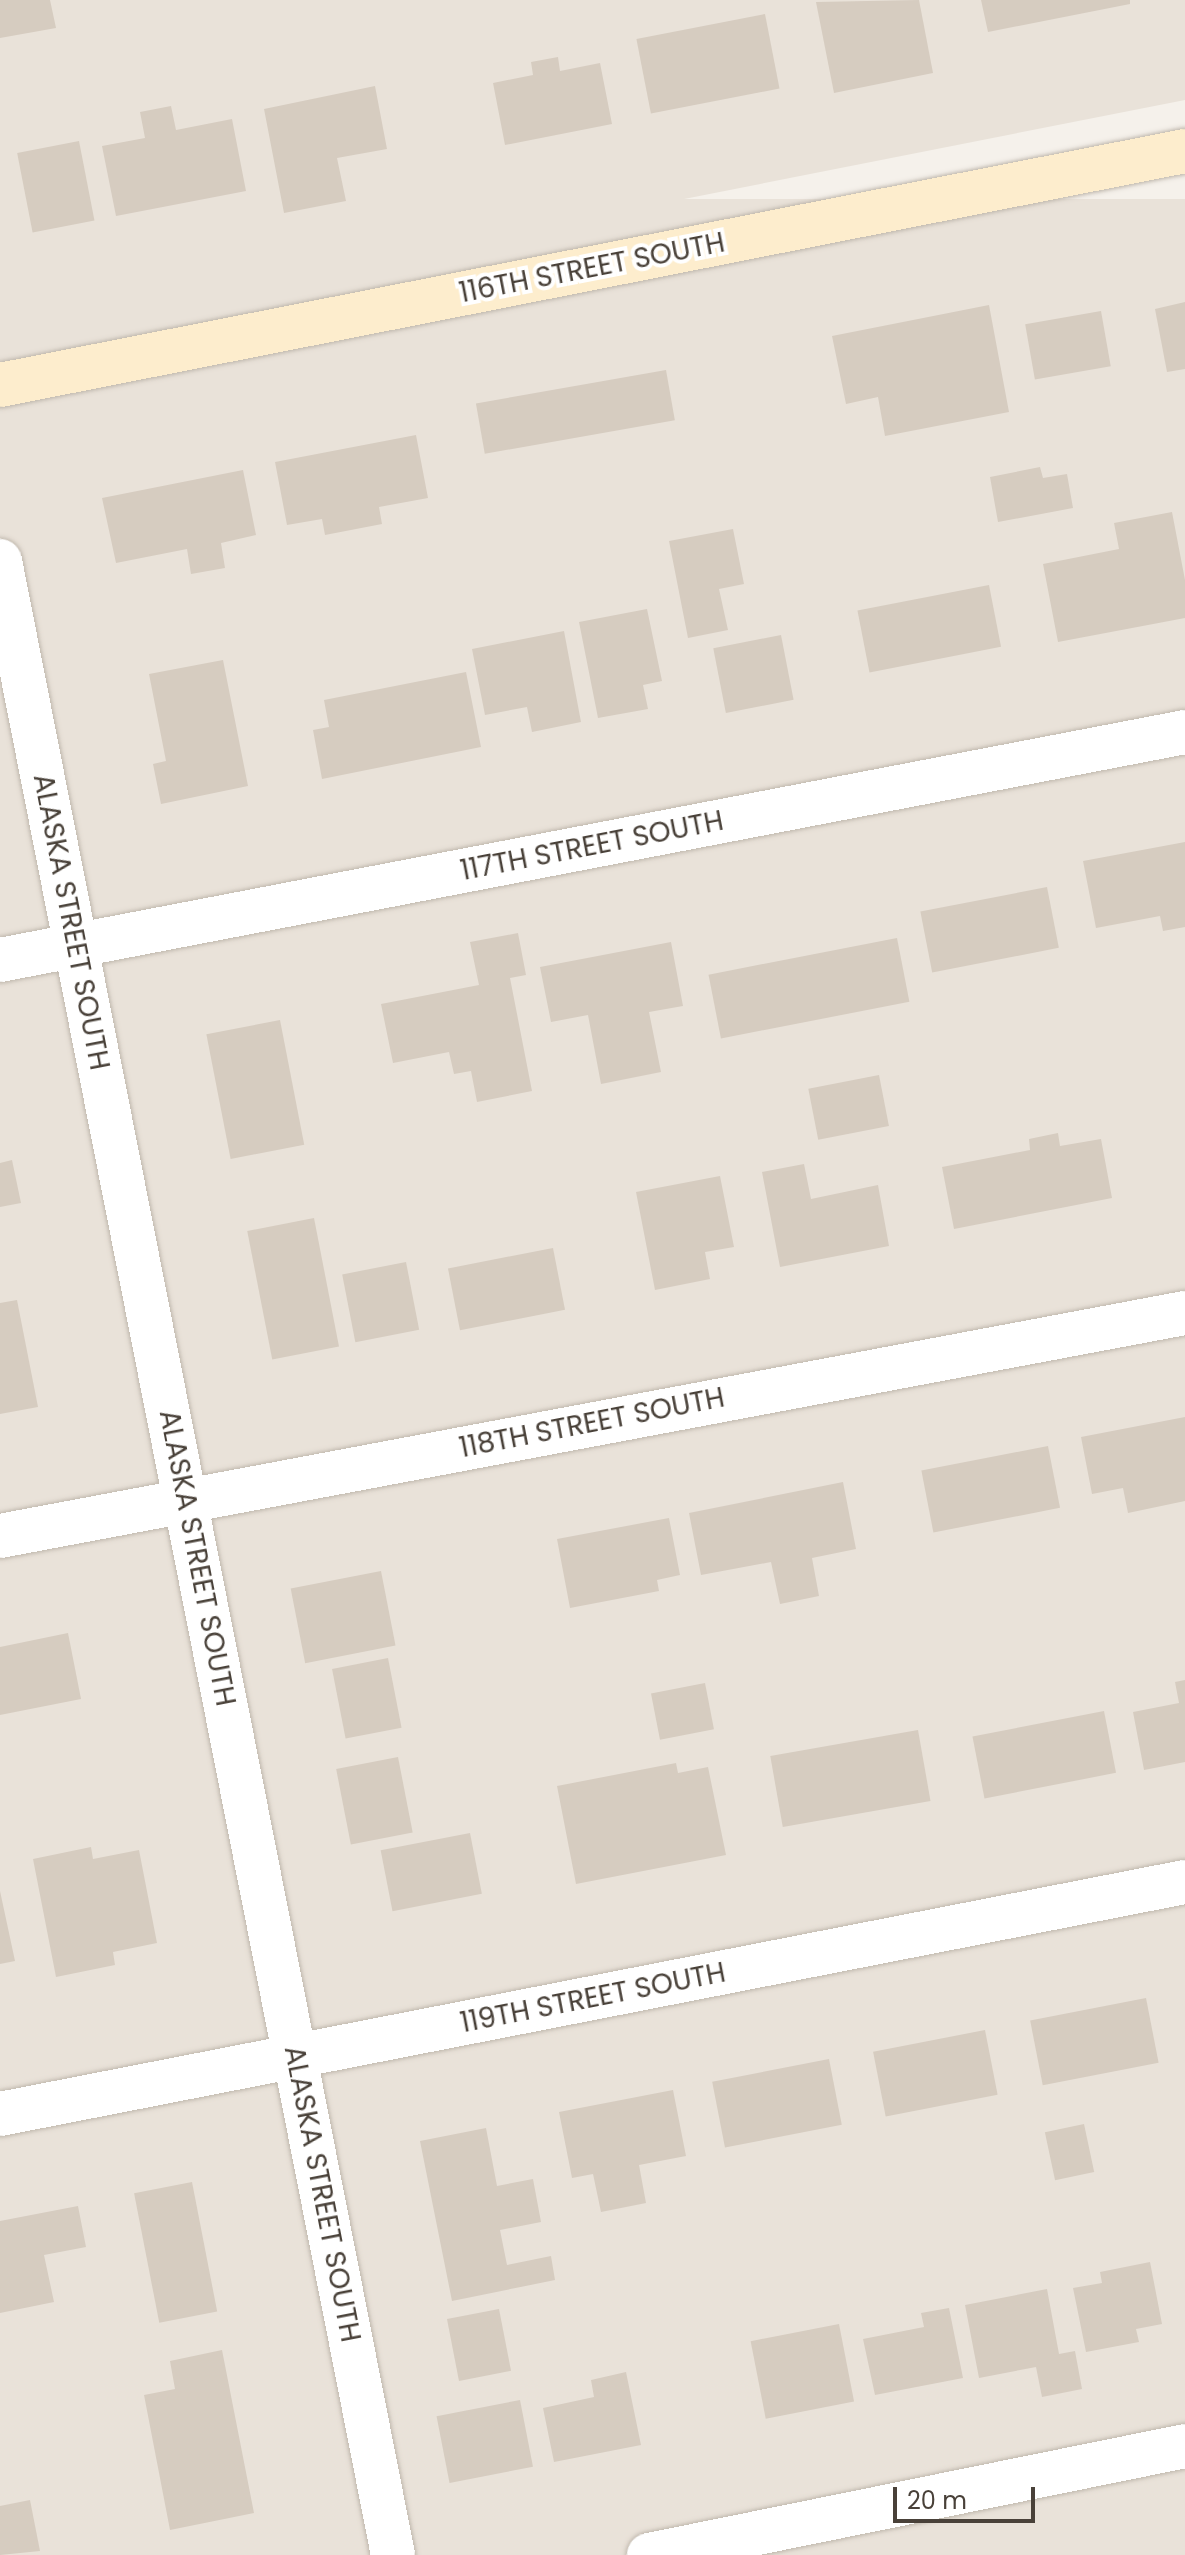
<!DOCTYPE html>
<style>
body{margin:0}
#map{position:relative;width:1185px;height:2555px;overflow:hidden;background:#f5f1eb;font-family:Poppins,sans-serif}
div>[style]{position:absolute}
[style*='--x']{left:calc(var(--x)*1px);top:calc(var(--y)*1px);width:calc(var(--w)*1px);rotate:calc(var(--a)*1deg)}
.residential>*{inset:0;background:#e9e2d9;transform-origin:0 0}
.building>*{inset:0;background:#d6ccc0;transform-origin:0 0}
.roads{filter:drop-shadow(0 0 2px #c0b8ad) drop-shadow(0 0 2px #c0b8ad)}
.street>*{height:44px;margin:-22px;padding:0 22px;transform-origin:22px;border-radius:22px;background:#fff}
.secondary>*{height:44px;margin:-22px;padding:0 22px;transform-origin:22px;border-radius:22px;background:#fdedcd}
span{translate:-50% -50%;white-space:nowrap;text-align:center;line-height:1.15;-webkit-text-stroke:8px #fff;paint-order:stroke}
.street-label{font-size:28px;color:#494139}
.scale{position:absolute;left:893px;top:2487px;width:142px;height:36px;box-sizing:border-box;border:4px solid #494139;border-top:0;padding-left:10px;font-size:24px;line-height:28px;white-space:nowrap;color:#494139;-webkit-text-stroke:6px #fff;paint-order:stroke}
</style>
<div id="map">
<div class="residential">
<i style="clip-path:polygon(0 0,1185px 0,1185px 100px,0 334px)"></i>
<i style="left:1185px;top:199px;width:2356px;height:1207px;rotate:90deg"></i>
</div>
<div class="building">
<i style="clip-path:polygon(0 0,50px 0,56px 28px,0 38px)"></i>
<i style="clip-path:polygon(919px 0,933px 73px,834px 93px,816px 2px)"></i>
<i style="clip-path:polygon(981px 0,1130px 0,1130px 4px,988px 32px)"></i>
<i style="left:765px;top:14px;width:76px;height:131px;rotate:79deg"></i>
<i style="clip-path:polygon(558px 57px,560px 71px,600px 63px,612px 124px,505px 145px,493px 83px,533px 75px,531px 62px)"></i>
<i style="clip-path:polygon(375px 86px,387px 149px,337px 158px,346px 201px,284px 213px,264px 109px)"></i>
<i style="clip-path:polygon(171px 106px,176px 130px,232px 119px,246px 191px,116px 216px,102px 146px,145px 138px,140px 112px)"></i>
<i style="left:79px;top:141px;width:81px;height:63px;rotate:79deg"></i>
<i style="clip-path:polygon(1185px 302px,1185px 369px,1167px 372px,1155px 309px)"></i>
<i style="clip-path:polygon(989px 305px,1009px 412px,885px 436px,878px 397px,846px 404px,832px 336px)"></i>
<i style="left:1101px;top:311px;width:56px;height:77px;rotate:80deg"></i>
<i style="left:666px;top:370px;width:51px;height:193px;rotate:80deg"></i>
<i style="clip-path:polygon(416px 435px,428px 498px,379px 507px,382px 524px,325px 535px,322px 519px,287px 525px,275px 462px)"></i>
<i style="clip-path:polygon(1040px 467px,1043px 478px,1067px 474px,1073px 508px,998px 522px,990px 477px)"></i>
<i style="clip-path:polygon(243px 470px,256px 535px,221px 543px,225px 568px,191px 574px,187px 549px,116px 563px,102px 498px)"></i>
<i style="clip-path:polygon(1172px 512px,1185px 580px,1185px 618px,1058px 642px,1043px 564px,1119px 549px,1114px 523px)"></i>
<i style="clip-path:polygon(733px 529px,744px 584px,719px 589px,728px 630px,688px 638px,669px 541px)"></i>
<i style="left:989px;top:585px;width:63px;height:134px;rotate:79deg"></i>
<i style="clip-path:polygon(647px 609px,662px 681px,643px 685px,648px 709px,598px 718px,579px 622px)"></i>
<i style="clip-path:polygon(564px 631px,581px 722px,532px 732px,527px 707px,485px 715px,472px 649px)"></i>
<i style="left:781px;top:635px;width:66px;height:69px;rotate:79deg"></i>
<i style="clip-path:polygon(223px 660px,248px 786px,161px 804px,153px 764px,166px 761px,149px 674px)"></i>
<i style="clip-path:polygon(466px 672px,481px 747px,322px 779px,313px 730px,329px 727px,324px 700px)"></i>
<i style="clip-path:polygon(1185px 842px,1185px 927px,1163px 931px,1160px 916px,1096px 928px,1083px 861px)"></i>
<i style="left:1047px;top:887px;width:62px;height:129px;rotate:79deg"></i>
<i style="clip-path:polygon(518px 933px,526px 975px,510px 978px,532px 1091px,477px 1102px,471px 1071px,454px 1074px,449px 1052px,393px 1063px,381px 1004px,479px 985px,470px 942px)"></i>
<i style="left:897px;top:938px;width:65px;height:192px;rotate:79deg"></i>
<i style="clip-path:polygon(671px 942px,683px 1006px,649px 1012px,661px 1072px,601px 1084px,588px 1015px,551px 1022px,540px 967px)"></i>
<i style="left:280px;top:1020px;width:127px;height:75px;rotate:79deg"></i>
<i style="left:879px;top:1075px;width:52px;height:72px;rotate:79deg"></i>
<i style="clip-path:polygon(1058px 1133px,1060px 1146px,1101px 1139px,1112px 1198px,954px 1229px,942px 1167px,1030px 1150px,1029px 1139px)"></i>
<i style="clip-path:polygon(12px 1160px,21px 1203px,0 1207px,0 1163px)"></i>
<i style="clip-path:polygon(804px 1164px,811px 1199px,878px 1185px,889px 1246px,780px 1267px,762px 1172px)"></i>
<i style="clip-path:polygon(720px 1176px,734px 1247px,705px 1252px,710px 1279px,655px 1290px,636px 1192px)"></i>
<i style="left:314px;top:1218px;width:131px;height:68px;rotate:79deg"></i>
<i style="left:553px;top:1248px;width:63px;height:107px;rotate:79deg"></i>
<i style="left:406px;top:1262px;width:69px;height:65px;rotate:79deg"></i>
<i style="clip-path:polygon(17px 1300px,38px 1407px,0 1414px,0 1303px)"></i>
<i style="clip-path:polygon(1185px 1417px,1185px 1501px,1128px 1513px,1123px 1488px,1092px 1494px,1081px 1437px)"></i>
<i style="left:1048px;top:1446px;width:63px;height:129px;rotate:79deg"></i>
<i style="clip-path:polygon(843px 1482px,856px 1549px,812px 1558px,819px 1596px,780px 1604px,771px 1562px,701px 1575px,689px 1513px)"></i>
<i style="clip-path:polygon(669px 1518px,680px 1575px,657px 1580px,659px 1591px,570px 1608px,557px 1539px)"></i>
<i style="left:381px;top:1571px;width:76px;height:92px;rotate:79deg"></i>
<i style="clip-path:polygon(68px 1633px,81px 1699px,0 1715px,0 1647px)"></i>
<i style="left:388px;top:1658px;width:71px;height:57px;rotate:79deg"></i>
<i style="clip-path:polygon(1185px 1680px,1185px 1762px,1144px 1770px,1133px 1712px,1179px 1703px,1175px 1682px)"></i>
<i style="left:705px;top:1683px;width:47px;height:55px;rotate:79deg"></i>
<i style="left:1104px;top:1711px;width:63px;height:134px;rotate:79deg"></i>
<i style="left:918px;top:1730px;width:72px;height:150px;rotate:80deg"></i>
<i style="left:398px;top:1757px;width:77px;height:63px;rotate:79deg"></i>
<i style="clip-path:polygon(676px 1763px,678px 1773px,708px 1767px,726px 1855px,576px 1884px,557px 1786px)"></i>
<i style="left:470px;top:1833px;width:62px;height:91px;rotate:79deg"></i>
<i style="clip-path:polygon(91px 1847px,93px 1859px,139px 1850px,157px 1943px,113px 1952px,115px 1965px,56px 1977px,33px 1859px)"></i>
<i style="clip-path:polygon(0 1891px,15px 1961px,0 1964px)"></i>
<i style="left:1146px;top:1998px;width:66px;height:118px;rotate:79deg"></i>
<i style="left:985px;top:2030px;width:66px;height:114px;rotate:79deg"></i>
<i style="left:829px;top:2059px;width:67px;height:119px;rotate:79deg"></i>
<i style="clip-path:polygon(673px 2090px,686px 2156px,639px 2165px,646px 2203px,601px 2212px,593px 2174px,572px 2178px,559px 2112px)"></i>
<i style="left:1084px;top:2124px;width:49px;height:40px;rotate:78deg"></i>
<i style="clip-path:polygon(486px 2128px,497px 2186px,533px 2179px,541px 2222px,500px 2230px,507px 2265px,551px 2256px,555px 2280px,452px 2301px,420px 2141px)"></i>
<i style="left:192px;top:2182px;width:132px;height:59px;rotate:79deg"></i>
<i style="clip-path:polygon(78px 2206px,86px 2247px,44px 2255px,54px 2302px,0 2313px,0 2221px)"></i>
<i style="clip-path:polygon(1150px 2262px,1162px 2324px,1136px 2329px,1139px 2342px,1086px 2352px,1073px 2288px,1102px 2283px,1100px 2272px)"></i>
<i style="clip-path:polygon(1047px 2289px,1059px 2354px,1075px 2351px,1082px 2389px,1042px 2397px,1036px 2367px,979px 2378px,965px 2305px)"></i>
<i style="clip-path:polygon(949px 2308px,963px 2378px,875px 2395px,863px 2339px,924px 2327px,921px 2313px)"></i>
<i style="left:499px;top:2309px;width:63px;height:53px;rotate:79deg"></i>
<i style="left:839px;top:2324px;width:79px;height:90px;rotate:79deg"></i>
<i style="clip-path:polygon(222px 2350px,254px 2513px,170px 2530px,144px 2395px,175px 2389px,170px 2361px)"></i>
<i style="clip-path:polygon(626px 2372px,641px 2445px,554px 2462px,543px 2408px,594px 2397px,591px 2380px)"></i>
<i style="left:520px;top:2400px;width:68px;height:85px;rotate:79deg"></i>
<i style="clip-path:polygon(30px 2500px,40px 2551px,0 2555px,0 2506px)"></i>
</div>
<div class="roads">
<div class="street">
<i style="--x:0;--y:561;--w:2032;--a:78.85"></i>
<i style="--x:0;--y:960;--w:1207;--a:-10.89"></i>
<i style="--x:0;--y:1536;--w:1206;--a:-10.66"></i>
<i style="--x:0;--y:2114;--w:1207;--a:-11.08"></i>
<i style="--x:649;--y:2555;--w:547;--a:-11.49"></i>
</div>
<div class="secondary">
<i style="--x:0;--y:385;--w:1208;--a:-11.17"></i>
</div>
</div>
<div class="street-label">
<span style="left:592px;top:268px;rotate:-11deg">116TH STREET SOUTH</span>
<span style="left:592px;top:846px;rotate:-11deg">117TH STREET SOUTH</span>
<span style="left:71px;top:922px;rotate:79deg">ALASKA STREET SOUTH</span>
<span style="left:592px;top:1423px;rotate:-11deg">118TH STREET SOUTH</span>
<span style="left:197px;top:1558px;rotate:79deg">ALASKA STREET SOUTH</span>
<span style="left:593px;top:1998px;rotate:-11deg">119TH STREET SOUTH</span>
<span style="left:322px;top:2194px;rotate:79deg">ALASKA STREET SOUTH</span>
</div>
<div class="scale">20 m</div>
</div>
